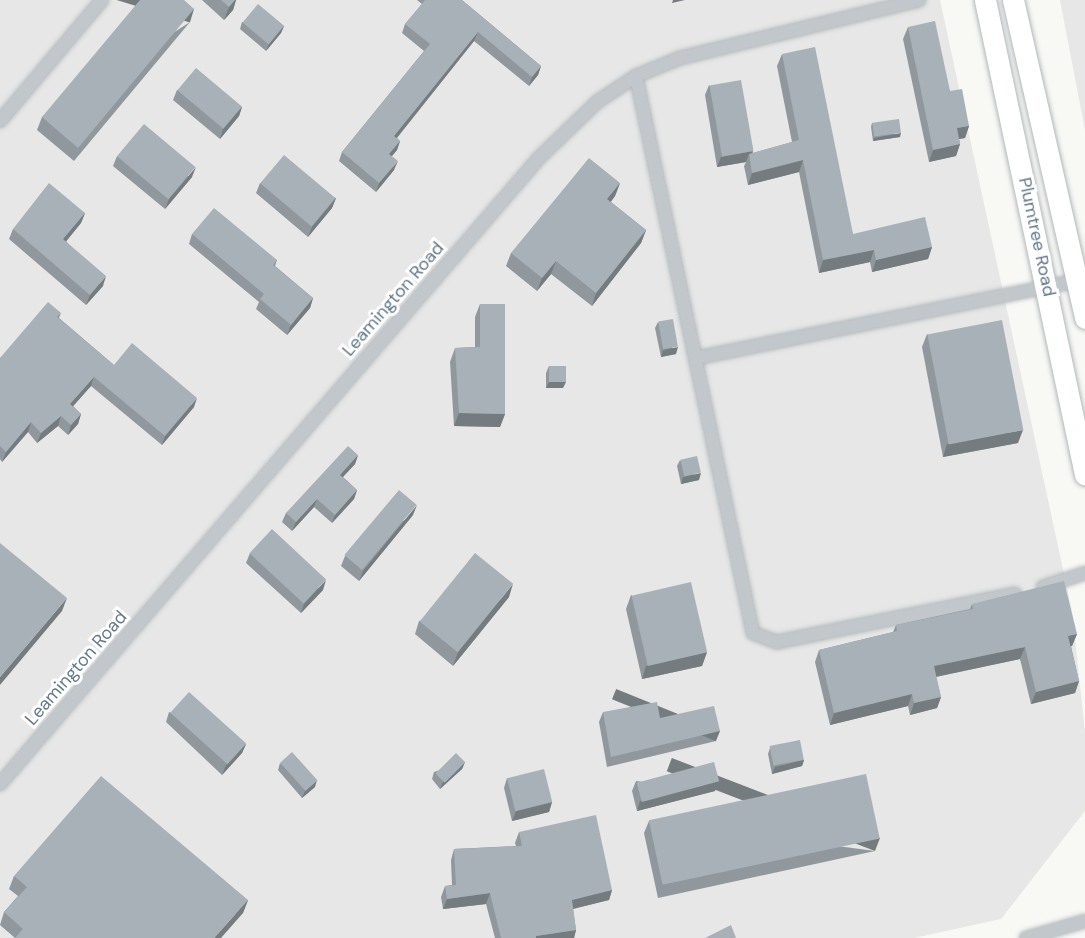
<!DOCTYPE html>
<style>
body{margin:0}
#map{position:relative;width:1085px;height:938px;overflow:hidden;background:#f8f8f5;font-family:"DM Sans",sans-serif}
div>[style]{position:absolute}
[style*='--x']{left:calc(var(--x)*1px);top:calc(var(--y)*1px);width:calc(var(--w)*1px);rotate:calc(var(--a)*1deg)}
.built>*{inset:0;background:#e6e7e6}
.roads{filter:drop-shadow(0 0 2px #b3b8bc) drop-shadow(0 0 2px #b3b8bc)}
.minor>*{height:12px;margin:-6px;padding:0 6px;transform-origin:6px;border-radius:6px;background:#c2c7cb}
.trunk>*{height:21px;margin:-10.5px;padding:0 10.5px;transform-origin:10.5px;border-radius:10.5px;background:#fff}
.wall>*{inset:0;background:#90989d}
.shaded-wall>*{inset:0;background:#757c80;transform-origin:0 0}
.building>*{inset:0;background:#a7b1b7;transform-origin:0 0}
span{translate:-50% -50%;white-space:nowrap;text-align:center;line-height:1.15;-webkit-text-stroke:6px #fff;paint-order:stroke}
.street-label{font-size:18px;color:#657988}
</style>
<div id="map">
<div class="built">
<i style="clip-path:polygon(0 0,940px 0,1072px 611px,1085px 732px,1085px 811px,1001px 919px,914px 938px,0 938px)"></i>
<i style="clip-path:polygon(1060px 0,1085px 0,1085px 130px)"></i>
</div>
<div class="roads">
<div class="minor">
<i style="--x:636;--y:76;--w:569;--a:78.14"></i>
<i style="--x:753;--y:633;--w:26;--a:21"></i>
<i style="--x:777;--y:642;--w:243;--a:-11.4"></i>
<i style="--x:0;--y:121;--w:158;--a:-49.9"></i>
<i style="--x:697;--y:358;--w:390;--a:-11.5"></i>
<i style="--x:1043;--y:587;--w:44;--a:-18.4"></i>
<i style="--x:0;--y:784;--w:826;--a:-49.27"></i>
<i style="--x:539;--y:158;--w:81;--a:-44"></i>
<i style="--x:597;--y:102;--w:47;--a:-33.7"></i>
<i style="--x:636;--y:76;--w:48;--a:-22.2"></i>
<i style="--x:680;--y:58;--w:246;--a:-13.6"></i>
<i style="--x:1026;--y:938;--w:61;--a:-16.1"></i>
</div>
<div class="trunk">
<i style="--x:985;--y:0;--w:485;--a:78.1"></i>
<i style="--x:1013;--y:0;--w:326;--a:77.2"></i>
</div>
</div>
<div class="wall">
<i style="clip-path:polygon(202px 0,236px 0,233px 10px,224px 20px)"></i>
<i style="clip-path:polygon(417px 0,462px 0,541px 66px,538px 75px,529px 86px,474px 41px,397px 138px,400px 141px,397px 150px,392px 156px,394px 170px,376px 192px,339px 161px,342px 152px,424px 51px,402px 33px,405px 24px,422px 4px)"></i>
<i style="clip-path:polygon(190px 22px,74px 161px,37px 130px,42px 117px)"></i>
<i style="clip-path:polygon(242px 22px,284px 26px,281px 33px,266px 51px,240px 29px)"></i>
<i style="clip-path:polygon(908px 27px,950px 91px,969px 126px,965px 138px,959px 139px,960px 144px,956px 156px,929px 162px,903px 39px)"></i>
<i style="clip-path:polygon(782px 54px,853px 234px,932px 247px,928px 259px,872px 272px,870px 262px,819px 273px,799px 172px,748px 185px,744px 166px,746px 162px,717px 167px,705px 95px,709px 85px,753px 153px,792px 142px,777px 66px)"></i>
<i style="clip-path:polygon(177px 90px,242px 107px,239px 116px,220px 139px,173px 100px)"></i>
<i style="clip-path:polygon(872px 123px,900px 137px,873px 141px,871px 127px)"></i>
<i style="clip-path:polygon(117px 156px,192px 177px,165px 209px,113px 166px)"></i>
<i style="clip-path:polygon(260px 183px,336px 198px,332px 208px,308px 237px,256px 193px)"></i>
<i style="clip-path:polygon(620px 183px,615px 196px,611px 202px,646px 230px,641px 243px,592px 306px,551px 274px,537px 291px,506px 266px,511px 253px)"></i>
<i style="clip-path:polygon(85px 213px,81px 223px,66px 241px,103px 286px,86px 305px,9px 239px,13px 229px)"></i>
<i style="clip-path:polygon(192px 234px,277px 260px,275px 266px,313px 298px,310px 308px,287px 335px,256px 309px,259px 302px,189px 244px)"></i>
<i style="clip-path:polygon(480px 304px,505px 414px,500px 427px,454px 426px,450px 362px,455px 348px,475px 347px,475px 317px)"></i>
<i style="clip-path:polygon(61px 313px,59px 318px,114px 365px,194px 407px,162px 445px,91px 386px,73px 406px,81px 414px,78px 424px,68px 435px,58px 426px,37px 443px,28px 432px,2px 462px,0 459px,0 358px)"></i>
<i style="clip-path:polygon(658px 322px,676px 354px,661px 357px,655px 328px)"></i>
<i style="clip-path:polygon(927px 334px,1018px 443px,943px 457px,922px 347px)"></i>
<i style="clip-path:polygon(549px 366px,563px 388px,546px 388px,546px 373px)"></i>
<i style="clip-path:polygon(358px 455px,355px 464px,343px 477px,357px 490px,354px 499px,332px 523px,314px 507px,292px 531px,282px 522px,286px 513px)"></i>
<i style="clip-path:polygon(680px 460px,699px 480px,681px 484px,677px 466px)"></i>
<i style="clip-path:polygon(413px 515px,359px 581px,341px 566px,345px 556px)"></i>
<i style="clip-path:polygon(250px 553px,323px 590px,301px 613px,246px 563px)"></i>
<i style="clip-path:polygon(631px 595px,707px 652px,702px 666px,642px 679px,626px 609px)"></i>
<i style="clip-path:polygon(509px 597px,453px 666px,415px 634px,419px 621px)"></i>
<i style="clip-path:polygon(972px 604px,1077px 634px,1072px 646px,1071px 646px,1079px 681px,1075px 693px,1031px 704px,1020px 659px,936px 677px,941px 697px,937px 708px,910px 715px,908px 706px,830px 725px,815px 662px,819px 650px,893px 632px,896px 625px,970px 609px)"></i>
<i style="clip-path:polygon(169px 712px,246px 744px,242px 753px,222px 775px,166px 722px)"></i>
<i style="clip-path:polygon(603px 712px,660px 718px,716px 741px,607px 767px,599px 722px)"></i>
<i style="clip-path:polygon(770px 748px,804px 760px,802px 766px,772px 774px,768px 754px)"></i>
<i style="clip-path:polygon(465px 762px,462px 769px,440px 789px,432px 779px,434px 772px)"></i>
<i style="clip-path:polygon(280px 763px,315px 787px,302px 798px,278px 770px)"></i>
<i style="clip-path:polygon(507px 778px,552px 802px,549px 812px,512px 821px,504px 788px)"></i>
<i style="clip-path:polygon(636px 781px,715px 791px,637px 811px,632px 791px)"></i>
<i style="clip-path:polygon(649px 821px,875px 851px,658px 898px,644px 833px)"></i>
<i style="clip-path:polygon(519px 832px,612px 890px,609px 900px,573px 909px,576px 930px,574px 938px,495px 938px,486px 904px,443px 909px,441px 897px,445px 886px,452px 885px,451px 860px,454px 849px,516px 846px,515px 843px)"></i>
<i style="clip-path:polygon(14px 876px,248px 900px,243px 913px,15px 938px,0 925px,4px 912px,18px 896px,9px 889px)"></i>
</div>
<div class="shaded-wall">
<i style="clip-path:polygon(235px 0,236px 0,233px 10px,224px 20px,229px 7px)"></i>
<i style="clip-path:polygon(673px 0,685px 0,672px 3px)"></i>
<i style="left:194px;top:9px;width:14px;height:181px;rotate:107deg"></i>
<i style="clip-path:polygon(284px 26px,281px 33px,266px 51px,269px 44px)"></i>
<i style="clip-path:polygon(478px 32px,474px 41px,391px 145px,394px 136px)"></i>
<i style="clip-path:polygon(541px 66px,538px 75px,529px 86px,532px 77px)"></i>
<i style="clip-path:polygon(242px 107px,239px 116px,220px 139px,223px 129px)"></i>
<i style="clip-path:polygon(969px 126px,965px 138px,953px 140px,957px 128px)"></i>
<i style="clip-path:polygon(901px 133px,900px 137px,873px 141px,874px 138px)"></i>
<i style="clip-path:polygon(400px 141px,397px 150px,386px 163px,389px 154px)"></i>
<i style="clip-path:polygon(960px 144px,956px 156px,929px 162px,933px 150px)"></i>
<i style="clip-path:polygon(753px 151px,750px 160px,749px 154px,746px 162px,717px 167px,721px 157px)"></i>
<i style="clip-path:polygon(803px 160px,799px 172px,748px 185px,752px 173px)"></i>
<i style="clip-path:polygon(398px 161px,394px 170px,376px 192px,379px 183px)"></i>
<i style="clip-path:polygon(196px 167px,192px 177px,165px 209px,169px 199px)"></i>
<i style="clip-path:polygon(620px 183px,615px 196px,602px 212px,607px 199px)"></i>
<i style="clip-path:polygon(336px 198px,332px 208px,308px 237px,312px 227px)"></i>
<i style="clip-path:polygon(85px 213px,81px 223px,60px 249px,63px 239px)"></i>
<i style="clip-path:polygon(646px 230px,641px 243px,592px 306px,596px 293px)"></i>
<i style="clip-path:polygon(932px 247px,928px 259px,872px 272px,876px 260px)"></i>
<i style="clip-path:polygon(874px 250px,870px 262px,819px 273px,823px 260px)"></i>
<i style="clip-path:polygon(556px 261px,551px 274px,537px 291px,542px 278px)"></i>
<i style="clip-path:polygon(106px 276px,103px 286px,86px 305px,90px 295px)"></i>
<i style="clip-path:polygon(313px 298px,310px 308px,287px 335px,291px 325px)"></i>
<i style="clip-path:polygon(678px 347px,676px 354px,661px 357px,663px 350px)"></i>
<i style="clip-path:polygon(94px 377px,91px 386px,67px 413px,70px 404px)"></i>
<i style="clip-path:polygon(549px 382px,566px 382px,563px 388px,546px 388px)"></i>
<i style="clip-path:polygon(197px 398px,194px 407px,162px 445px,165px 436px)"></i>
<i style="clip-path:polygon(459px 413px,505px 414px,500px 427px,454px 426px)"></i>
<i style="clip-path:polygon(81px 414px,78px 424px,68px 435px,71px 425px)"></i>
<i style="clip-path:polygon(61px 416px,58px 426px,37px 443px,41px 433px)"></i>
<i style="clip-path:polygon(31px 422px,28px 432px,2px 462px,6px 452px)"></i>
<i style="clip-path:polygon(1023px 430px,1018px 443px,943px 457px,947px 444px)"></i>
<i style="clip-path:polygon(358px 455px,355px 464px,337px 483px,340px 475px)"></i>
<i style="clip-path:polygon(701px 473px,699px 480px,681px 484px,683px 477px)"></i>
<i style="clip-path:polygon(357px 490px,354px 499px,332px 523px,335px 515px)"></i>
<i style="clip-path:polygon(317px 499px,314px 507px,292px 531px,296px 522px)"></i>
<i style="clip-path:polygon(417px 505px,413px 515px,359px 581px,363px 571px)"></i>
<i style="clip-path:polygon(326px 580px,323px 590px,301px 613px,304px 604px)"></i>
<i style="clip-path:polygon(513px 584px,509px 597px,453px 666px,458px 652px)"></i>
<i style="clip-path:polygon(67px 598px,62px 611px,0 685px,0 677px)"></i>
<i style="clip-path:polygon(1077px 634px,1072px 646px,1064px 648px,1068px 636px)"></i>
<i style="clip-path:polygon(1025px 647px,1020px 659px,930px 678px,934px 666px)"></i>
<i style="clip-path:polygon(707px 652px,702px 666px,642px 679px,646px 666px)"></i>
<i style="clip-path:polygon(1079px 681px,1075px 693px,1031px 704px,1036px 692px)"></i>
<i style="clip-path:polygon(912px 694px,908px 706px,830px 725px,834px 713px)"></i>
<i style="clip-path:polygon(941px 697px,937px 708px,910px 715px,914px 703px)"></i>
<i style="left:720px;top:731px;width:11px;height:112px;rotate:112deg"></i>
<i style="clip-path:polygon(246px 744px,242px 753px,222px 775px,226px 765px)"></i>
<i style="clip-path:polygon(804px 760px,802px 766px,772px 774px,775px 767px)"></i>
<i style="clip-path:polygon(465px 762px,462px 769px,440px 789px,443px 782px)"></i>
<i style="clip-path:polygon(317px 780px,315px 787px,302px 798px,305px 791px)"></i>
<i style="clip-path:polygon(719px 781px,715px 791px,637px 811px,640px 801px)"></i>
<i style="clip-path:polygon(552px 802px,549px 812px,512px 821px,516px 811px)"></i>
<i style="left:880px;top:838px;width:14px;height:223px;rotate:111deg"></i>
<i style="clip-path:polygon(612px 890px,609px 900px,568px 910px,572px 900px)"></i>
<i style="clip-path:polygon(490px 893px,486px 904px,443px 909px,447px 899px)"></i>
<i style="clip-path:polygon(248px 900px,243px 913px,221px 938px,214px 938px)"></i>
<i style="clip-path:polygon(576px 930px,574px 938px,535px 938px,536px 936px)"></i>
</div>
<div class="building">
<i style="clip-path:polygon(140px 0,184px 0,194px 9px,78px 148px,42px 117px)"></i>
<i style="clip-path:polygon(221px 0,235px 0,229px 7px)"></i>
<i style="clip-path:polygon(425px 0,462px 0,541px 66px,532px 77px,478px 32px,394px 136px,400px 141px,389px 154px,398px 161px,379px 183px,342px 152px,430px 44px,405px 24px)"></i>
<i style="left:258px;top:4px;width:34px;height:24px;rotate:40deg"></i>
<i style="clip-path:polygon(935px 21px,950px 91px,962px 89px,969px 126px,957px 128px,960px 144px,933px 150px,908px 27px)"></i>
<i style="clip-path:polygon(815px 47px,853px 234px,925px 217px,932px 247px,876px 260px,874px 250px,823px 260px,803px 160px,752px 173px,749px 154px,799px 140px,782px 54px)"></i>
<i style="left:196px;top:68px;width:60px;height:29px;rotate:40deg"></i>
<i style="left:741px;top:80px;width:72px;height:32px;rotate:80deg"></i>
<i style="left:899px;top:119px;width:14px;height:27px;rotate:82deg"></i>
<i style="left:144px;top:124px;width:67px;height:42px;rotate:40deg"></i>
<i style="left:284px;top:155px;width:67px;height:37px;rotate:40deg"></i>
<i style="clip-path:polygon(589px 158px,620px 183px,607px 199px,646px 230px,596px 293px,556px 261px,542px 278px,511px 253px)"></i>
<i style="clip-path:polygon(49px 183px,85px 213px,63px 239px,106px 276px,90px 295px,13px 229px)"></i>
<i style="clip-path:polygon(214px 208px,277px 260px,273px 265px,313px 298px,291px 325px,260px 299px,264px 294px,192px 234px)"></i>
<i style="clip-path:polygon(48px 302px,61px 313px,57px 317px,114px 365px,132px 343px,197px 398px,165px 436px,94px 377px,70px 404px,81px 414px,71px 425px,61px 416px,41px 433px,31px 422px,6px 452px,0 446px,0 358px)"></i>
<i style="clip-path:polygon(480px 304px,505px 304px,505px 414px,459px 413px,455px 348px,480px 347px)"></i>
<i style="left:673px;top:319px;width:28px;height:15px;rotate:80deg"></i>
<i style="left:1002px;top:320px;width:112px;height:76px;rotate:79deg"></i>
<i style="left:549px;top:366px;width:17px;height:16px"></i>
<i style="clip-path:polygon(348px 446px,358px 455px,340px 475px,357px 490px,335px 515px,317px 499px,296px 522px,286px 513px)"></i>
<i style="left:697px;top:456px;width:17px;height:17px;rotate:77deg"></i>
<i style="left:399px;top:490px;width:23px;height:85px;rotate:40deg"></i>
<i style="left:272px;top:529px;width:74px;height:33px;rotate:43deg"></i>
<i style="clip-path:polygon(0 543px,67px 598px,0 677px)"></i>
<i style="left:475px;top:553px;width:49px;height:88px;rotate:39deg"></i>
<i style="clip-path:polygon(1064px 581px,1077px 634px,1068px 636px,1079px 681px,1036px 692px,1025px 647px,934px 666px,941px 697px,914px 703px,912px 694px,834px 713px,819px 650px,897px 631px,896px 625px,973px 609px,972px 604px)"></i>
<i style="left:691px;top:582px;width:72px;height:61px;rotate:77deg"></i>
<i style="left:189px;top:692px;width:77px;height:28px;rotate:42deg"></i>
<i style="clip-path:polygon(657px 702px,660px 718px,714px 706px,720px 731px,611px 757px,603px 712px)"></i>
<i style="left:800px;top:740px;width:20px;height:31px;rotate:79deg"></i>
<i style="left:292px;top:752px;width:38px;height:16px;rotate:48deg"></i>
<i style="left:456px;top:753px;width:13px;height:29px;rotate:45deg"></i>
<i style="left:714px;top:762px;width:20px;height:80px;rotate:75deg"></i>
<i style="left:544px;top:769px;width:34px;height:38px;rotate:76deg"></i>
<i style="left:866px;top:774px;width:66px;height:222px;rotate:78deg"></i>
<i style="clip-path:polygon(101px 776px,248px 900px,214px 938px,15px 938px,23px 929px,4px 912px,27px 887px,14px 876px)"></i>
<i style="clip-path:polygon(596px 815px,612px 890px,572px 900px,576px 930px,536px 936px,536px 938px,501px 938px,490px 893px,447px 899px,445px 886px,456px 885px,454px 849px,522px 846px,519px 832px)"></i>
<i style="clip-path:polygon(731px 925px,736px 938px,705px 938px)"></i>
</div>
<div class="street-label">
<span style="left:1037px;top:237px;rotate:78deg">Plumtree Road</span>
<span style="left:393px;top:299px;rotate:-49deg">Leamington Road</span>
<span style="left:76px;top:668px;rotate:-49deg">Leamington Road</span>
</div>
</div>
